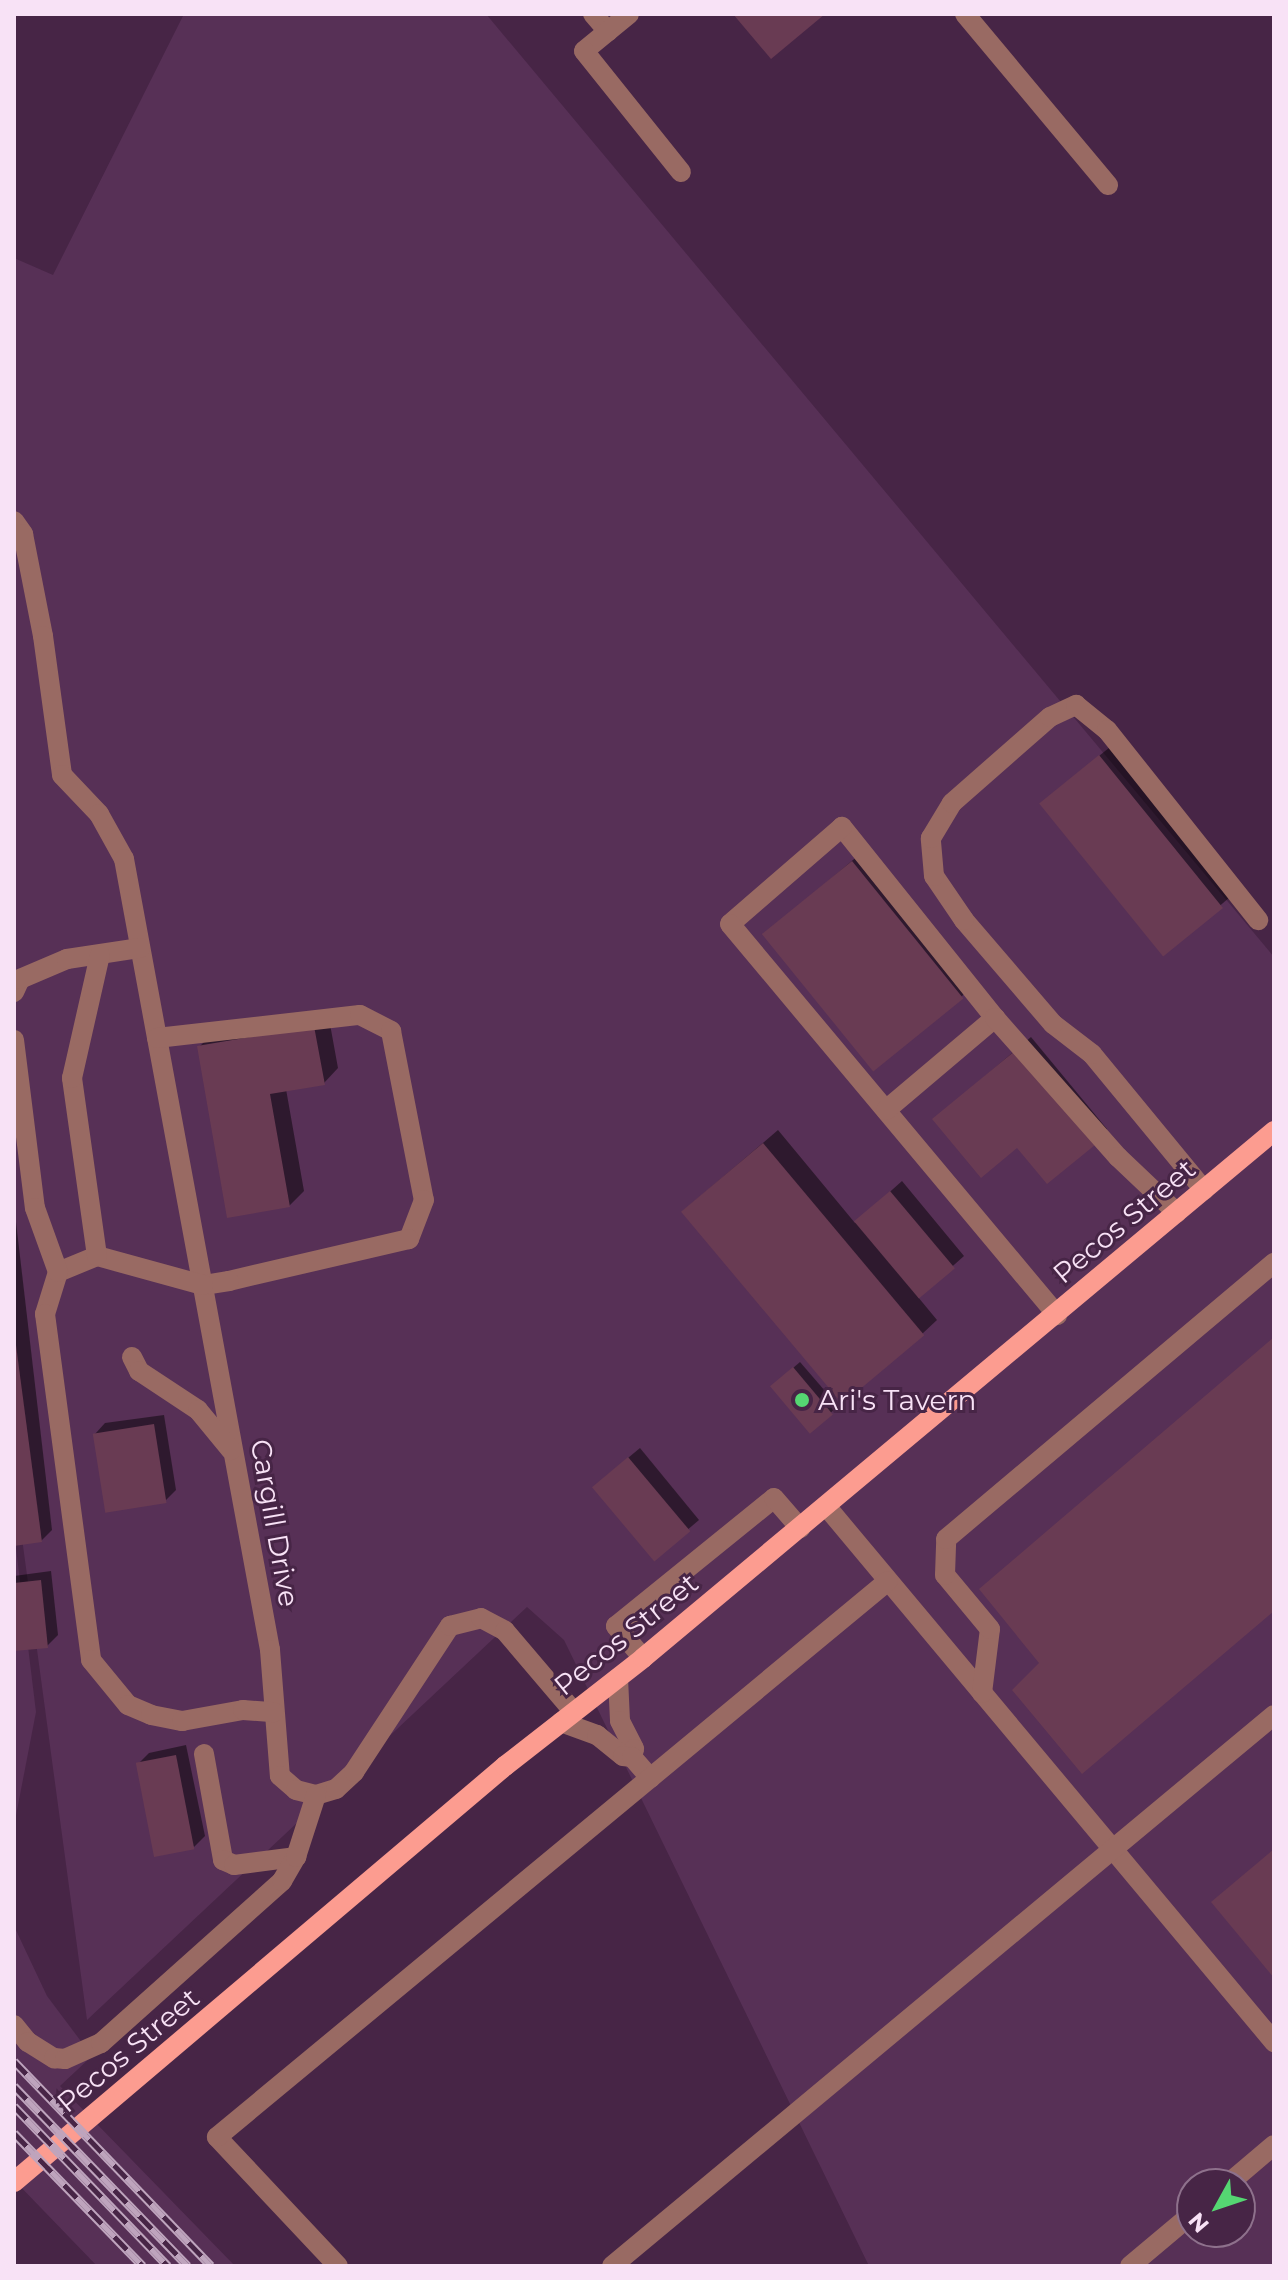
<!DOCTYPE html>
<style>
body{margin:0}
#map{position:relative;width:1288px;height:2280px;overflow:hidden;background:#472546;font-family:Montserrat,sans-serif}
div>[style]{position:absolute}
[style*='--x']{left:calc(var(--x)*1px);top:calc(var(--y)*1px);width:calc(var(--w)*1px);rotate:calc(var(--a)*1deg)}
.built>*{inset:0;background:#573056}
.shadow>*{inset:0;background:#0007}
.building>*{inset:0;background:#693b53;transform-origin:0 0}
.minor>*{height:20px;margin:-10px;padding:0 10px;transform-origin:10px;border-radius:10px;background:#996a63}
.major>*{height:20px;margin:-10px;padding:0 10px;transform-origin:10px;border-radius:10px;background:#fc9c90}
.rail>*{height:9px;margin-top:-4.5px;transform-origin:0;background:repeating-linear-gradient(90deg,#472546 0 18px,#bea4bd 0 36px);box-sizing:border-box;border-block:2px solid #bea4bd}
.dots>*{width:22px;height:22px;translate:-50% -50%;box-sizing:border-box;border:4px solid #472546;border-radius:50%}
span{translate:-50% -50%;white-space:nowrap;text-align:center;line-height:1.15;-webkit-text-stroke:6px #472546;paint-order:stroke}
.street-label{font-size:28px;color:#f8e2f6}
.poi-label{font-size:28px;color:#f8e2f6}
.left{translate:0 -50%;text-align:left}
.frame{position:absolute;inset:0;border:16px solid #f8e2f6;pointer-events:none}
.north{position:absolute;left:1176px;top:2168px;width:80px;height:80px;box-sizing:border-box;background:#472546;border:2px solid #8e718c;border-radius:50%;rotate:230deg;font-size:22px;font-weight:700;line-height:32px;text-align:center;color:#f8e2f6}
.north::after{content:'';display:block;margin:auto;width:28px;height:36px;background:#55d672;clip-path:polygon(50% 0,100% 100%,50% 72%,0 100%)}
</style>
<div id="map">
<div class="built">
<i style="clip-path:polygon(evenodd,184px 14px,486px 14px,1274px 957px,1274px 2266px,869px 2266px,564px 1640px,527px 1607px,87px 2020px,14px 1479px,14px 258px,53px 275px,184px 14px,1192px 2184px,1240px 2184px,1240px 2232px,1192px 2232px,1192px 2184px)"></i>
<i style="clip-path:polygon(14px 1532px,36px 1712px,14px 1826px)"></i>
<i style="clip-path:polygon(14px 1926px,47px 1996px,92px 2056px,60px 2086px,235px 2266px,97px 2266px,14px 2180px)"></i>
</div>
<div class="shadow">
<i style="clip-path:polygon(1115px 743px,1237px 891px,1166px 952px,1057px 790px)"></i>
<i style="clip-path:polygon(867px 848px,976px 983px,961px 997px,765px 935px)"></i>
<i style="clip-path:polygon(328px 1013px,338px 1068px,324px 1083px,286px 1089px,304px 1191px,289px 1206px,199px 1047px,214px 1032px)"></i>
<i style="clip-path:polygon(1031px 1037px,1107px 1129px,1093px 1143px,1018px 1145px,935px 1119px)"></i>
<i style="clip-path:polygon(778px 1130px,855px 1223px,902px 1181px,964px 1256px,918px 1297px,937px 1320px,922px 1334px,683px 1211px)"></i>
<i style="clip-path:polygon(14px 1205px,52px 1530px,41px 1541px,14px 1544px)"></i>
<i style="clip-path:polygon(800px 1362px,838px 1406px,811px 1431px,779px 1380px)"></i>
<i style="clip-path:polygon(164px 1415px,176px 1490px,165px 1501px,95px 1434px,105px 1423px)"></i>
<i style="clip-path:polygon(640px 1448px,699px 1520px,653px 1559px,605px 1477px)"></i>
<i style="clip-path:polygon(51px 1571px,58px 1635px,47px 1646px,14px 1649px,14px 1576px)"></i>
<i style="clip-path:polygon(186px 1745px,205px 1836px,194px 1847px,138px 1764px,149px 1753px)"></i>
</div>
<div class="building">
<i style="clip-path:polygon(733px 14px,825px 14px,771px 59px)"></i>
<i style="left:1099px;top:755px;width:197px;height:77px;rotate:51deg"></i>
<i style="left:852px;top:861px;width:177px;height:116px;rotate:51deg"></i>
<i style="clip-path:polygon(314px 1026px,325px 1085px,270px 1094px,290px 1207px,227px 1218px,197px 1046px)"></i>
<i style="clip-path:polygon(1016px 1050px,1095px 1145px,1047px 1184px,1017px 1148px,981px 1178px,932px 1119px)"></i>
<i style="left:763px;top:1143px;width:251px;height:107px;rotate:50deg"></i>
<i style="left:890px;top:1191px;width:101px;height:47px;rotate:50deg"></i>
<i style="clip-path:polygon(14px 1330px,42px 1542px,14px 1546px)"></i>
<i style="clip-path:polygon(1274px 1337px,1274px 1611px,1082px 1774px,1012px 1690px,1039px 1663px,979px 1589px)"></i>
<i style="left:793px;top:1367px;width:62px;height:30px;rotate:50deg"></i>
<i style="left:154px;top:1424px;width:80px;height:62px;rotate:81deg"></i>
<i style="left:628px;top:1457px;width:97px;height:47px;rotate:50deg"></i>
<i style="clip-path:polygon(41px 1580px,48px 1648px,14px 1651px,14px 1583px)"></i>
<i style="left:176px;top:1755px;width:96px;height:41px;rotate:79deg"></i>
<i style="clip-path:polygon(1274px 1849px,1274px 1978px,1211px 1902px)"></i>
</div>
<div class="minor">
<i style="--x:593;--y:14;--w:23;--a:49"></i>
<i style="--x:629;--y:14;--w:58;--a:140.6"></i>
<i style="--x:584;--y:51;--w:155;--a:51.3"></i>
<i style="--x:965;--y:14;--w:223;--a:50.1"></i>
<i style="--x:14;--y:521;--w:16;--a:55"></i>
<i style="--x:23;--y:534;--w:104;--a:78.9"></i>
<i style="--x:43;--y:636;--w:140;--a:82.2"></i>
<i style="--x:62;--y:775;--w:54;--a:46.5"></i>
<i style="--x:99;--y:814;--w:51;--a:60.9"></i>
<i style="--x:124;--y:859;--w:804;--a:79.54"></i>
<i style="--x:270;--y:1650;--w:126;--a:85.5"></i>
<i style="--x:280;--y:1776;--w:21;--a:41"></i>
<i style="--x:296;--y:1790;--w:21;--a:14"></i>
<i style="--x:316;--y:1795;--w:21;--a:-17"></i>
<i style="--x:336;--y:1789;--w:25;--a:-43"></i>
<i style="--x:354;--y:1772;--w:175;--a:-56.7"></i>
<i style="--x:450;--y:1626;--w:32;--a:-14"></i>
<i style="--x:481;--y:1618;--w:27;--a:28"></i>
<i style="--x:505;--y:1631;--w:106;--a:49.6"></i>
<i style="--x:14;--y:992;--w:14;--a:-65"></i>
<i style="--x:20;--y:979;--w:51;--a:-23.1"></i>
<i style="--x:67;--y:959;--w:74;--a:-8.6"></i>
<i style="--x:995;--y:1018;--w:245;--a:-128.7"></i>
<i style="--x:842;--y:827;--w:148;--a:139.1"></i>
<i style="--x:730;--y:924;--w:510;--a:50.09"></i>
<i style="--x:157;--y:1038;--w:204;--a:-6.5"></i>
<i style="--x:360;--y:1015;--w:35;--a:27"></i>
<i style="--x:391;--y:1031;--w:172;--a:79"></i>
<i style="--x:424;--y:1200;--w:42;--a:111"></i>
<i style="--x:409;--y:1239;--w:185;--a:166.9"></i>
<i style="--x:229;--y:1281;--w:26;--a:171"></i>
<i style="--x:203;--y:1285;--w:110;--a:-164.7"></i>
<i style="--x:97;--y:1256;--w:42;--a:157.7"></i>
<i style="--x:58;--y:1272;--w:44;--a:107.2"></i>
<i style="--x:45;--y:1314;--w:349;--a:82.4"></i>
<i style="--x:91;--y:1660;--w:58;--a:50.6"></i>
<i style="--x:128;--y:1705;--w:25;--a:23"></i>
<i style="--x:151;--y:1715;--w:32;--a:11"></i>
<i style="--x:182;--y:1721;--w:62;--a:-10.2"></i>
<i style="--x:243;--y:1710;--w:31;--a:4"></i>
<i style="--x:14;--y:1040;--w:169;--a:82.9"></i>
<i style="--x:35;--y:1208;--w:68;--a:70.2"></i>
<i style="--x:886;--y:1110;--w:143;--a:-40.2"></i>
<i style="--x:995;--y:1018;--w:186;--a:48.5"></i>
<i style="--x:1118;--y:1157;--w:81;--a:43.5"></i>
<i style="--x:1204;--y:1190;--w:176;--a:-129.5"></i>
<i style="--x:1092;--y:1054;--w:49;--a:-142.4"></i>
<i style="--x:1053;--y:1024;--w:137;--a:-130.6"></i>
<i style="--x:964;--y:920;--w:53;--a:-124.3"></i>
<i style="--x:934;--y:876;--w:38;--a:-95"></i>
<i style="--x:931;--y:838;--w:41;--a:-59"></i>
<i style="--x:952;--y:803;--w:130;--a:-41.3"></i>
<i style="--x:1050;--y:717;--w:29;--a:-25"></i>
<i style="--x:1076;--y:705;--w:40;--a:39"></i>
<i style="--x:1107;--y:730;--w:243;--a:51.5"></i>
<i style="--x:97;--y:1256;--w:180;--a:-98"></i>
<i style="--x:72;--y:1078;--w:126;--a:-77.2"></i>
<i style="--x:132;--y:1357;--w:16;--a:63"></i>
<i style="--x:139;--y:1371;--w:71;--a:33.5"></i>
<i style="--x:198;--y:1410;--w:52;--a:50.5"></i>
<i style="--x:826;--y:1506;--w:699;--a:50.11"></i>
<i style="--x:643;--y:1658;--w:42;--a:-130.2"></i>
<i style="--x:616;--y:1626;--w:203;--a:-39"></i>
<i style="--x:774;--y:1498;--w:40;--a:49"></i>
<i style="--x:618;--y:1678;--w:43;--a:87.3"></i>
<i style="--x:620;--y:1721;--w:31;--a:63"></i>
<i style="--x:634;--y:1749;--w:8;--a:104"></i>
<i style="--x:982;--y:1693;--w:64;--a:-82.9"></i>
<i style="--x:990;--y:1629;--w:70;--a:-129.8"></i>
<i style="--x:945;--y:1575;--w:36;--a:-88"></i>
<i style="--x:946;--y:1539;--w:429;--a:-40.1"></i>
<i style="--x:561;--y:1722;--w:38;--a:20"></i>
<i style="--x:597;--y:1735;--w:33;--a:39"></i>
<i style="--x:623;--y:1756;--w:9;--a:6"></i>
<i style="--x:632;--y:1757;--w:28;--a:49"></i>
<i style="--x:204;--y:1754;--w:108;--a:79.8"></i>
<i style="--x:223;--y:1860;--w:12;--a:24"></i>
<i style="--x:234;--y:1865;--w:63;--a:-7.4"></i>
<i style="--x:14;--y:2025;--w:22;--a:51"></i>
<i style="--x:28;--y:2042;--w:31;--a:32"></i>
<i style="--x:54;--y:2058;--w:11;--a:5"></i>
<i style="--x:65;--y:2059;--w:39;--a:-24"></i>
<i style="--x:101;--y:2043;--w:243;--a:-41.8"></i>
<i style="--x:282;--y:1881;--w:28;--a:-60"></i>
<i style="--x:296;--y:1857;--w:65;--a:-72.1"></i>
<i style="--x:1228;--y:2184;--w:60;--a:-40.3"></i>
<i style="--x:338;--y:2266;--w:177;--a:-133.2"></i>
<i style="--x:217;--y:2137;--w:871;--a:-39.65"></i>
<i style="--x:612;--y:2266;--w:861;--a:-39.77"></i>
<i style="--x:1130;--y:2266;--w:81;--a:-40"></i>
</div>
<div class="major">
<i style="--x:14;--y:2182;--w:644;--a:-40.27"></i>
<i style="--x:505;--y:1766;--w:175;--a:-38"></i>
<i style="--x:643;--y:1658;--w:822;--a:-39.87"></i>
</div>
<div class="rail">
<i style="--x:14;--y:2061;--w:284;--a:46.1"></i>
<i style="--x:14;--y:2086;--w:250;--a:46"></i>
<i style="--x:14;--y:2106;--w:222;--a:46.1"></i>
<i style="--x:14;--y:2133;--w:185;--a:45.9"></i>
</div>
<div class="dots">
<i style="left:802px;top:1400px;background:#55d672"></i>
</div>
<div class="street-label">
<span style="left:1124px;top:1221px;rotate:-40deg">Pecos Street</span>
<span style="left:275px;top:1523px;rotate:80deg">Cargill Drive</span>
<span style="left:626px;top:1634px;rotate:-39deg">Pecos Street</span>
<span style="left:128px;top:2050px;rotate:-40deg">Pecos Street</span>
</div>
<div class="poi-label">
<span class="left" style="left:818px;top:1400px">Ari's Tavern</span>
</div>
<div class="frame"></div>
<div class="north">N</div>
</div>
